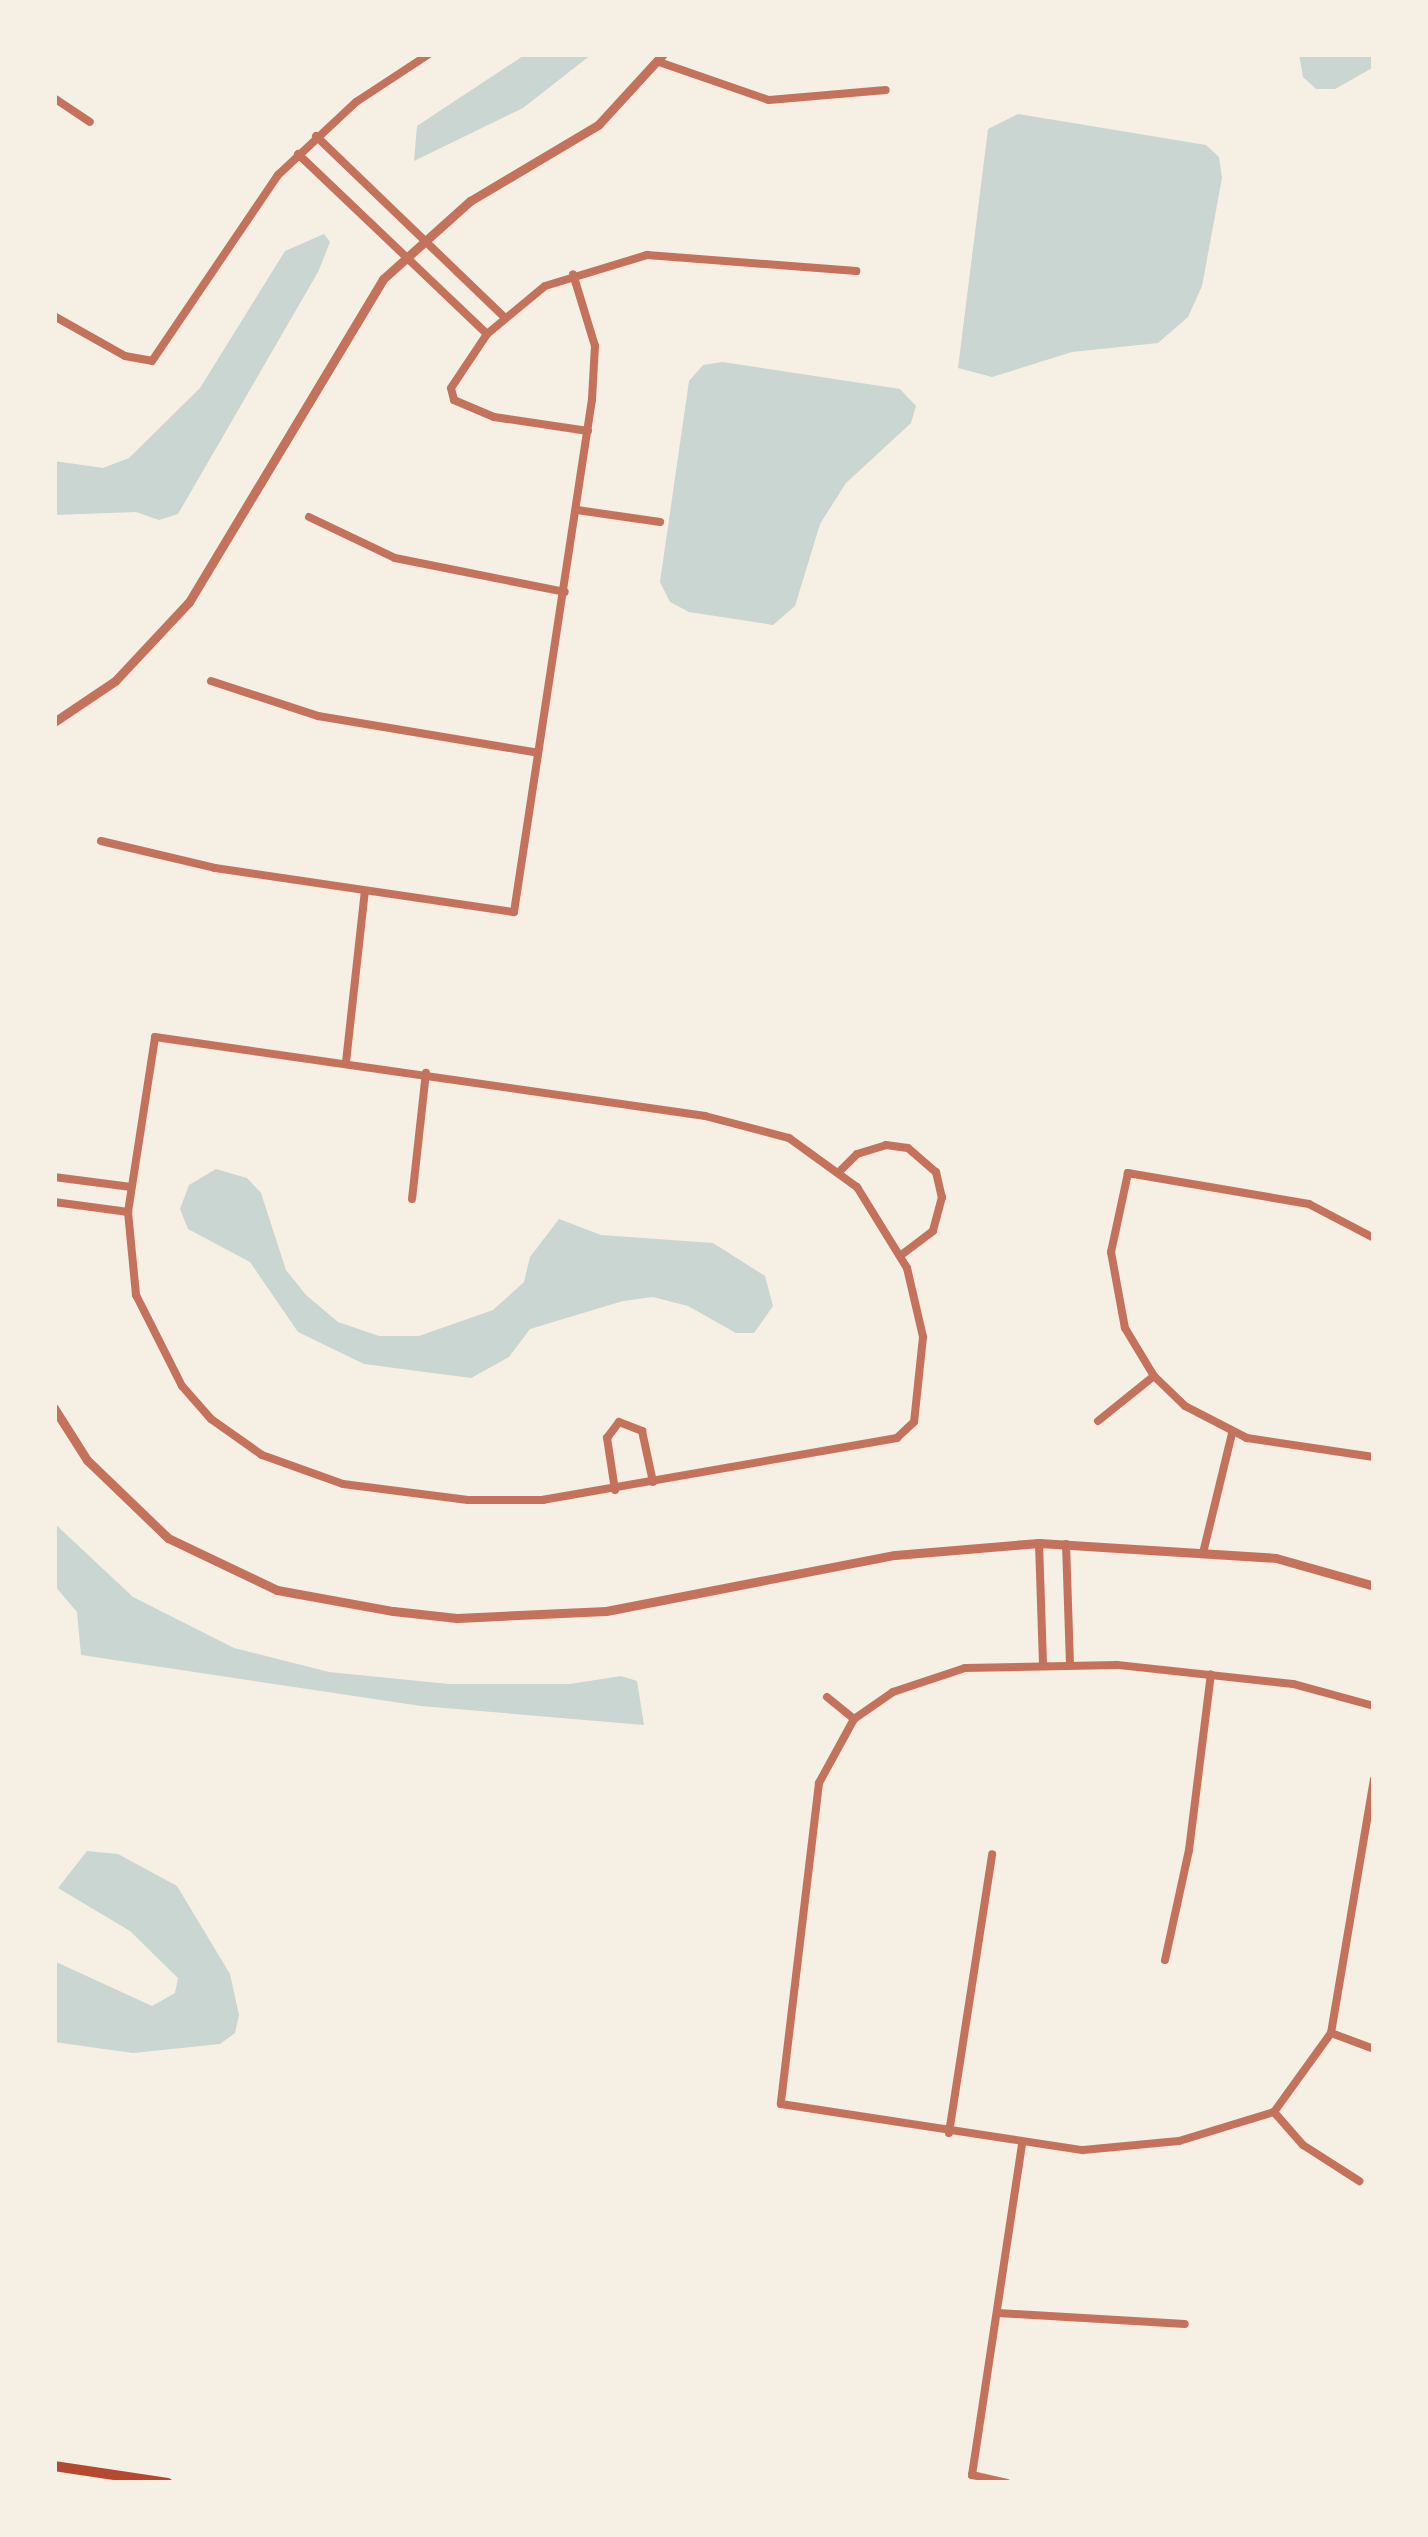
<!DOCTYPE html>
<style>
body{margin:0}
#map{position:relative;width:1428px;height:2537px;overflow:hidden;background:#f6efe4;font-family:"DM Sans",sans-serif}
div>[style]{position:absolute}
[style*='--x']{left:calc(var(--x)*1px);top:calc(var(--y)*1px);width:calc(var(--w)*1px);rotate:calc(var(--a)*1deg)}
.water>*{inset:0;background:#c9d6d2}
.minor>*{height:8px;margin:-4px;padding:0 4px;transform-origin:4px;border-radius:4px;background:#c5725c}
.tertiary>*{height:9px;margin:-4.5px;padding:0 4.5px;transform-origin:4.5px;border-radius:4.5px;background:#c5725c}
.secondary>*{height:10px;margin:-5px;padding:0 5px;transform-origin:5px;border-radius:5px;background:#b5482f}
span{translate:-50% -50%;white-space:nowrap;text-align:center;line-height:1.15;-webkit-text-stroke:9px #f6efe4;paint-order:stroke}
.frame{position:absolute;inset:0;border:57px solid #f6efe4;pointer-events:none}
</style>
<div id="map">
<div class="water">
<i style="clip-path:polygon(526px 54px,592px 54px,523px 108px,414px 161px,417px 126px)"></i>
<i style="clip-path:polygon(1299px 54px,1374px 54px,1374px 67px,1335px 89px,1316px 89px,1303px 77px)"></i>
<i style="clip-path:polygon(1018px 114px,1206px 145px,1219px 157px,1222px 178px,1202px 286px,1188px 317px,1158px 343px,1072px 352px,992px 377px,958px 368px,988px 129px)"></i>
<i style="clip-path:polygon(324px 234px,330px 242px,318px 272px,178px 514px,159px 520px,136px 512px,54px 515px,54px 461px,103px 468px,129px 458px,200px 388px,285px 251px)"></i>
<i style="clip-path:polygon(722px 362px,900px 389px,916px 406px,911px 423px,846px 483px,820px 524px,795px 606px,773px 625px,689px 612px,670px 602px,660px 582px,689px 381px,703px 365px)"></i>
<i style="clip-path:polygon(216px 1169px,247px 1178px,261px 1193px,286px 1270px,306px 1295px,338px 1322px,379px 1336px,419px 1336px,493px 1310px,524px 1282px,530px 1257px,559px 1219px,601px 1235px,713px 1243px,765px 1276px,773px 1306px,754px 1333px,736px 1333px,688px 1306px,653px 1297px,623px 1301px,530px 1329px,509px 1357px,471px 1378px,364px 1364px,298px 1332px,250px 1262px,188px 1229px,180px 1209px,189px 1185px)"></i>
<i style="clip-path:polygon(54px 1523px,133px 1597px,234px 1648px,329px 1672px,449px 1684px,570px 1684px,621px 1676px,637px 1681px,644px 1725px,421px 1706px,81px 1655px,77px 1612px,54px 1585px)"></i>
<i style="clip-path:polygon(87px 1851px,118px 1854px,177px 1886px,230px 1974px,239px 2015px,235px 2033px,220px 2044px,133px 2053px,54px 2042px,54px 1961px,152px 2006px,175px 1993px,178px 1978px,130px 1931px,58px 1888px)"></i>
</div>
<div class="minor">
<i style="--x:659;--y:62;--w:116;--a:19.1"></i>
<i style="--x:769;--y:100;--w:117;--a:-4.9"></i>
<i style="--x:54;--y:98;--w:43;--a:33.7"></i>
<i style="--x:316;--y:136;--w:262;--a:43.9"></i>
<i style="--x:298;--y:154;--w:261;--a:43.6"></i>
<i style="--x:54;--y:316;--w:81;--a:29.4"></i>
<i style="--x:125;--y:356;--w:27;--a:10"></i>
<i style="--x:152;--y:361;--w:225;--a:-55.9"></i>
<i style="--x:278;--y:175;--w:107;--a:-43.1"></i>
<i style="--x:356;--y:102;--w:87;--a:-33.3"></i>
<i style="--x:588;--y:431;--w:95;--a:-171.5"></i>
<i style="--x:494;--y:417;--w:43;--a:-157"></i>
<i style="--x:454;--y:400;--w:12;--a:-104"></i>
<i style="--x:451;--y:388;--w:65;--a:-56.3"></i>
<i style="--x:487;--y:334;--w:75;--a:-39.6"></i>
<i style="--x:545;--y:286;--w:107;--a:-16.9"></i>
<i style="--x:647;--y:255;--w:210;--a:4.4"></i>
<i style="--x:577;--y:510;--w:84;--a:8.2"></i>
<i style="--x:309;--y:517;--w:95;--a:25.5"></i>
<i style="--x:395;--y:558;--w:173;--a:11.3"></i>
<i style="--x:211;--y:681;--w:113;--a:18.1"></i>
<i style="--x:318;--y:716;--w:223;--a:9.5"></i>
<i style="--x:101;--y:841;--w:117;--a:13.3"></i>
<i style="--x:215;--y:868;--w:302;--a:8.4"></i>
<i style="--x:514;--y:912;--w:519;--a:-81.35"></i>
<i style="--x:592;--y:399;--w:53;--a:-86.8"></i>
<i style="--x:595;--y:346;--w:75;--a:-107"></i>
<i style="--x:155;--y:1037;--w:556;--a:8.17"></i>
<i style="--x:705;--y:1116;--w:87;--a:14.7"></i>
<i style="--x:789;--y:1138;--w:84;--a:35.8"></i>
<i style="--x:857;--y:1187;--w:95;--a:58.3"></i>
<i style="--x:907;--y:1268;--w:71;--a:76.9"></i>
<i style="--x:923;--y:1337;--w:85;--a:96"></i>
<i style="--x:914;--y:1422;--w:23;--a:137"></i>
<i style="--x:897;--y:1438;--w:359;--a:170.1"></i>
<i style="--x:543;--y:1500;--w:75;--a:180"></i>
<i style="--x:468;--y:1500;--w:126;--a:-172.7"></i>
<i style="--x:343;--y:1484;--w:86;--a:-160.3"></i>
<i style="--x:262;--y:1455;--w:62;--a:-144.8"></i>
<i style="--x:211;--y:1419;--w:44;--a:-131.3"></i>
<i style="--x:182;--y:1386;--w:102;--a:-116.8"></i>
<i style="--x:136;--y:1295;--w:83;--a:-95.5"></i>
<i style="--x:128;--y:1212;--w:177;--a:-81.2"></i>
<i style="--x:346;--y:1062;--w:172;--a:-83.7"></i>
<i style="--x:839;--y:1172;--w:25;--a:-45"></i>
<i style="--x:857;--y:1154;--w:30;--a:-17"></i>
<i style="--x:886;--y:1145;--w:22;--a:8"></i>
<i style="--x:908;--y:1148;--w:37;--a:41"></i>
<i style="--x:936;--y:1172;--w:26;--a:77"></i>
<i style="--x:942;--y:1197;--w:35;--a:105"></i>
<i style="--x:933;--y:1231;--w:40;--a:143"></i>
<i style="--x:54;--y:1177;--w:78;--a:7.4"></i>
<i style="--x:412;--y:1199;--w:127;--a:-83.7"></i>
<i style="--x:54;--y:1202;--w:75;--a:7.7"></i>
<i style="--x:1374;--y:1238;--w:73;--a:-152.4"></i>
<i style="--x:1309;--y:1204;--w:184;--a:-170.3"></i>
<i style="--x:1128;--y:1173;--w:81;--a:102.1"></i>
<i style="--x:1111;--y:1252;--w:77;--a:79.6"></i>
<i style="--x:1125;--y:1328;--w:56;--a:58.9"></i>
<i style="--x:1154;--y:1376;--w:43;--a:44.1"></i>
<i style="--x:1185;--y:1406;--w:70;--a:27.3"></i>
<i style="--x:1247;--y:1438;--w:128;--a:8.5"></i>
<i style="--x:1098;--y:1421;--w:72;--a:-38.8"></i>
<i style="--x:615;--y:1490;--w:53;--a:-98.7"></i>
<i style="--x:607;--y:1438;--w:20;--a:-53"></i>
<i style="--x:619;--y:1422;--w:25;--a:21"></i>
<i style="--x:642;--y:1431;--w:52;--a:77.8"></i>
<i style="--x:1039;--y:1543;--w:121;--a:88.1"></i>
<i style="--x:1066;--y:1544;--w:119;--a:88.1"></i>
<i style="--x:1204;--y:1549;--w:119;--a:-76.4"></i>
<i style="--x:827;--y:1697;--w:35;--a:39"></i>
<i style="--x:1374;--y:1706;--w:84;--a:-164.8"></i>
<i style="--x:1293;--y:1684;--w:177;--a:-173.8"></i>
<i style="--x:1117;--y:1665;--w:152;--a:178.9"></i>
<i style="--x:965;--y:1668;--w:76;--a:161.6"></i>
<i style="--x:893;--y:1692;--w:47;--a:145.3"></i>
<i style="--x:854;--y:1719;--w:73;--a:118.7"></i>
<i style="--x:819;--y:1783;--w:323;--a:96.8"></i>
<i style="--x:781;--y:2104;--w:305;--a:8.7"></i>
<i style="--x:1083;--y:2150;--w:96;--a:-5.4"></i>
<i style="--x:1179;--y:2141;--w:99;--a:-17"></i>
<i style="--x:1274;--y:2112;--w:97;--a:-54.2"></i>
<i style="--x:1331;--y:2033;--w:257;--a:-80.4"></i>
<i style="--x:1165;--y:1960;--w:113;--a:-77.7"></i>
<i style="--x:1189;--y:1850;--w:177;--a:-82.9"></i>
<i style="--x:1331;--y:2033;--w:46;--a:20.4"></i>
<i style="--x:1274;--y:2112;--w:44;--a:48.7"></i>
<i style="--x:1303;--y:2145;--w:67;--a:32.7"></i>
<i style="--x:949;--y:2133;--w:282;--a:-81.2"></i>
<i style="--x:998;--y:2313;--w:187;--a:3.4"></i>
<i style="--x:1007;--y:2483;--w:36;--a:-167"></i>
<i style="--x:972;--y:2475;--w:334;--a:-81.4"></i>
</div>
<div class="tertiary">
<i style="--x:54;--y:722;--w:73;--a:-33.9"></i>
<i style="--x:115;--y:681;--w:108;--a:-46.9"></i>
<i style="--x:189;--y:602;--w:377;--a:-59"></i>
<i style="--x:383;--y:279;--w:117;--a:-41.9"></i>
<i style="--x:470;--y:201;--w:149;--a:-30.7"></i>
<i style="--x:598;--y:125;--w:96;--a:-47.5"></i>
<i style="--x:54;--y:1408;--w:62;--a:57.6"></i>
<i style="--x:87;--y:1460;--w:112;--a:43.9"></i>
<i style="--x:168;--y:1538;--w:121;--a:25.5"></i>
<i style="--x:277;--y:1590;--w:118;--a:10.3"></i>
<i style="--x:393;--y:1611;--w:64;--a:6.2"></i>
<i style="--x:457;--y:1618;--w:149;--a:-2.7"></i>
<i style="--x:606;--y:1611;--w:294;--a:-11"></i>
<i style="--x:895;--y:1555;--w:144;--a:-4.8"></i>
<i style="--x:1039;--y:1543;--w:237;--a:3.6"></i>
<i style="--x:1276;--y:1558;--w:102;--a:15.9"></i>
</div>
<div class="secondary">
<i style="--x:54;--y:2466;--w:115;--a:8.5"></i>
</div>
<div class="frame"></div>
</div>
